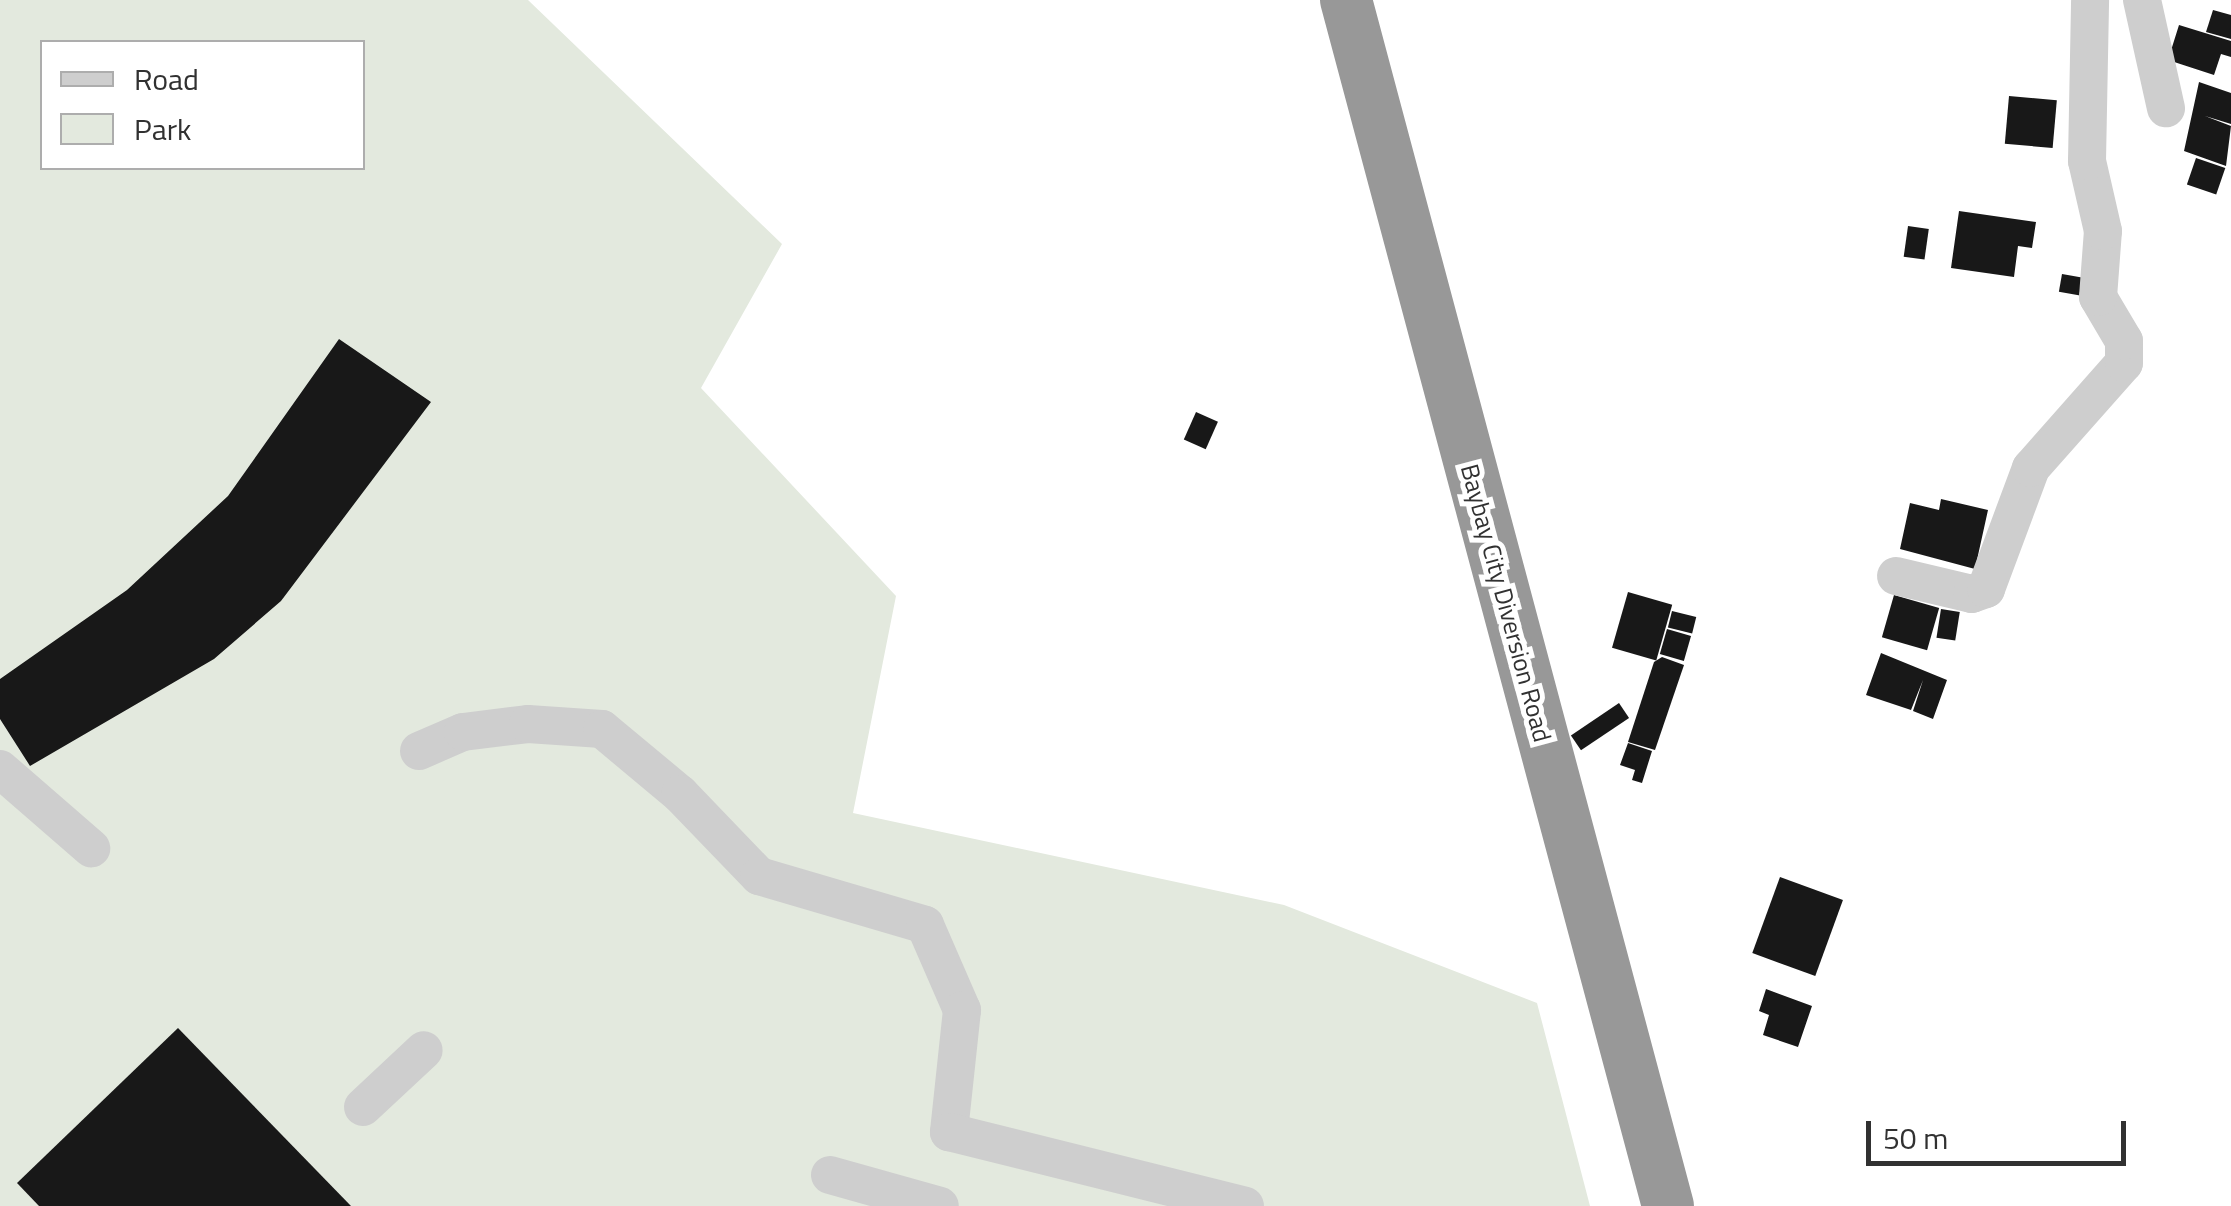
<!DOCTYPE html>
<style>
body{margin:0}
#map{position:relative;width:2231px;height:1206px;overflow:hidden;background:#fff;font-family:"Titillium Web",sans-serif}
div>[style]{position:absolute}
[style*='--x']{left:calc(var(--x)*1px);top:calc(var(--y)*1px);width:calc(var(--w)*1px);rotate:calc(var(--a)*1deg)}
.green>*{inset:0;background:#e3e9de}
.building>*{inset:0;background:#181818;transform-origin:0 0}
.minor>*{height:38px;margin:-19px;padding:0 19px;transform-origin:19px;border-radius:19px;background:#cecece}
.highway>*{height:52px;margin:-26px;padding:0 26px;transform-origin:26px;border-radius:26px;background:#989898}
span{translate:-50% -50%;white-space:nowrap;text-align:center;line-height:1.15;-webkit-text-stroke:10px #fff;paint-order:stroke}
.street-label{font-size:25px;color:#313131}
.legend{position:absolute;left:40px;top:40px;width:325px;height:130px;box-sizing:border-box;background:#fff;border:2px solid #adadad;margin:0;padding:12px 18px;list-style:none;font-size:30px;color:#313131}
.legend li{display:flex;align-items:center;gap:20px;height:50px}
.legend b{width:50px;border:2px solid #adadad}
.scale{position:absolute;left:1866px;top:1121px;width:260px;height:45px;box-sizing:border-box;border:5px solid #313131;border-top:0;padding-left:12px;font-size:30px;line-height:35px;white-space:nowrap;color:#313131;-webkit-text-stroke:8px #fff;paint-order:stroke}
</style>
<div id="map">
<div class="green">
<i style="clip-path:polygon(evenodd,0 0,528px 0,782px 244px,701px 388px,896px 596px,853px 813px,1284px 905px,1537px 1003px,1590px 1206px,0 1206px,0 0,42px 42px,362px 42px,362px 168px,42px 168px,42px 42px)"></i>
</div>
<div class="building">
<i style="clip-path:polygon(2213px 10px,2231px 15px,2231px 39px,2206px 32px)"></i>
<i style="clip-path:polygon(2179px 25px,2231px 41px,2231px 57px,2221px 54px,2214px 75px,2168px 60px)"></i>
<i style="clip-path:polygon(2199px 82px,2231px 93px,2231px 124px,2205px 116px,2231px 126px,2226px 166px,2184px 151px)"></i>
<i style="left:2009px;top:96px;width:48px;height:48px;rotate:5deg"></i>
<i style="left:2196px;top:158px;width:31px;height:28px;rotate:19deg"></i>
<i style="clip-path:polygon(1959px 211px,2036px 222px,2032px 248px,2018px 246px,2014px 277px,1951px 268px)"></i>
<i style="left:1908px;top:226px;width:21px;height:31px;rotate:8deg"></i>
<i style="left:2062px;top:274px;width:23px;height:18px;rotate:10deg"></i>
<i style="clip-path:polygon(339px 339px,431px 402px,281px 601px,214px 659px,30px 766px,0 719px,0 679px,127px 590px,228px 496px)"></i>
<i style="left:1196px;top:412px;width:24px;height:30px;rotate:24deg"></i>
<i style="clip-path:polygon(1941px 499px,1988px 510px,1975px 569px,1900px 549px,1910px 503px,1939px 510px)"></i>
<i style="left:1628px;top:592px;width:46px;height:58px;rotate:16deg"></i>
<i style="left:1894px;top:595px;width:47px;height:44px;rotate:16deg"></i>
<i style="left:1941px;top:609px;width:19px;height:29px;rotate:9deg"></i>
<i style="left:1672px;top:611px;width:25px;height:17px;rotate:14deg"></i>
<i style="left:1667px;top:629px;width:25px;height:26px;rotate:16deg"></i>
<i style="clip-path:polygon(1881px 653px,1947px 680px,1933px 719px,1913px 711px,1923px 680px,1911px 710px,1866px 695px)"></i>
<i style="clip-path:polygon(1662px 657px,1684px 665px,1655px 750px,1628px 742px,1654px 662px)"></i>
<i style="left:1619px;top:703px;width:18px;height:58px;rotate:56deg"></i>
<i style="clip-path:polygon(1628px 743px,1652px 751px,1642px 783px,1632px 780px,1635px 770px,1620px 765px)"></i>
<i style="left:1780px;top:877px;width:67px;height:81px;rotate:20deg"></i>
<i style="clip-path:polygon(1766px 989px,1812px 1006px,1798px 1047px,1763px 1035px,1769px 1015px,1759px 1011px)"></i>
<i style="clip-path:polygon(178px 1028px,351px 1206px,39px 1206px,17px 1183px)"></i>
</div>
<div class="minor">
<i style="--x:2142;--y:0;--w:111;--a:77.5"></i>
<i style="--x:1896;--y:576;--w:78;--a:13.3"></i>
<i style="--x:1972;--y:594;--w:15;--a:-20"></i>
<i style="--x:1986;--y:589;--w:129;--a:-69.6"></i>
<i style="--x:2031;--y:468;--w:140;--a:-48.5"></i>
<i style="--x:2124;--y:363;--w:22;--a:-90"></i>
<i style="--x:2124;--y:341;--w:51;--a:-120.6"></i>
<i style="--x:2098;--y:297;--w:66;--a:-85.7"></i>
<i style="--x:2103;--y:231;--w:72;--a:-102.9"></i>
<i style="--x:2087;--y:161;--w:161;--a:-88.9"></i>
<i style="--x:419;--y:751;--w:48;--a:-23.4"></i>
<i style="--x:463;--y:732;--w:65;--a:-7"></i>
<i style="--x:528;--y:724;--w:74;--a:3.9"></i>
<i style="--x:602;--y:729;--w:102;--a:39.8"></i>
<i style="--x:680;--y:794;--w:114;--a:46.1"></i>
<i style="--x:759;--y:876;--w:173;--a:16.4"></i>
<i style="--x:925;--y:925;--w:93;--a:66.5"></i>
<i style="--x:962;--y:1010;--w:123;--a:96.1"></i>
<i style="--x:949;--y:1132;--w:305;--a:14"></i>
<i style="--x:0;--y:769;--w:121;--a:41"></i>
<i style="--x:363;--y:1107;--w:83;--a:-43.1"></i>
<i style="--x:830;--y:1175;--w:114;--a:15.7"></i>
</div>
<div class="highway">
<i style="--x:1346;--y:0;--w:1248;--a:75.05"></i>
</div>
<div class="street-label">
<span style="left:1506px;top:603px;rotate:75deg">Baybay City Diversion Road</span>
</div>
<ul class="legend">
<li><b style="height:12px;background:#cecece"></b>Road</li>
<li><b style="height:28px;background:#e3e9de"></b>Park</li>
</ul>
<div class="scale">50 m</div>
</div>
